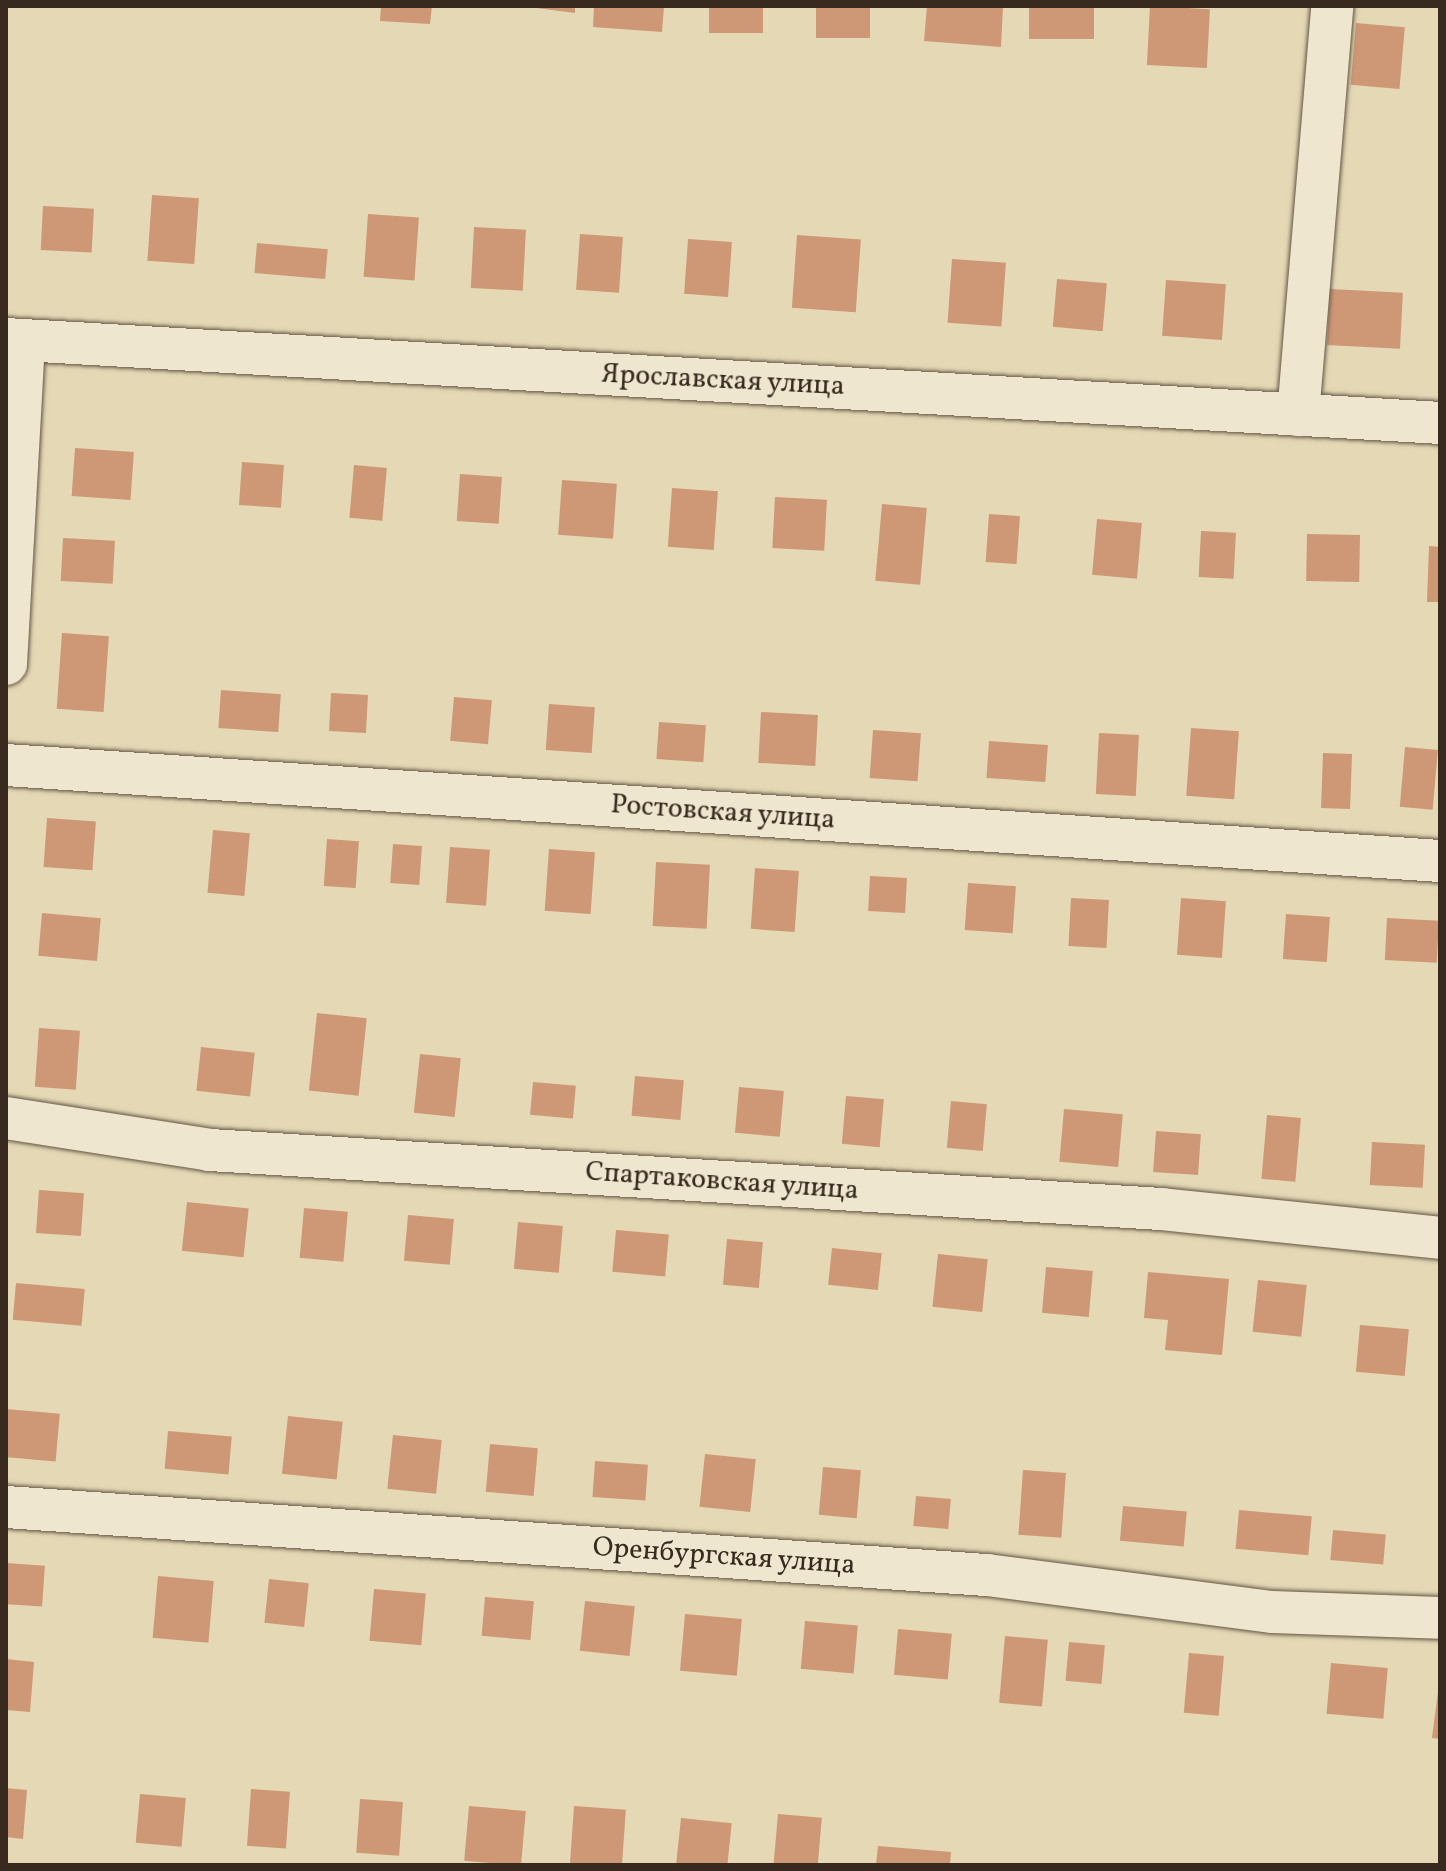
<!DOCTYPE html>
<meta charset="utf-8">
<style>
body{margin:0}
#map{position:relative;width:1446px;height:1871px;overflow:hidden;background:#e5d8b5;font-family:Vollkorn,serif}
div>[style]{position:absolute}
[style*='--x']{left:calc(var(--x)*1px);top:calc(var(--y)*1px);width:calc(var(--w)*1px);rotate:calc(var(--a)*1deg)}
.building>*{inset:0;background:#ce9775;transform-origin:0 0}
.roads{filter:drop-shadow(0 0 2px #635644) drop-shadow(0 0 2px #635644)}
.minor>*{height:42px;margin:-21px;padding:0 21px;transform-origin:21px;border-radius:21px;background:#eee6cf}
span{translate:-50% -50%;white-space:nowrap;text-align:center;line-height:1.15;-webkit-text-stroke:8px #eee6cf;paint-order:stroke}
.street-label{font-size:28px;color:#382a1e}
.frame{position:absolute;inset:0;border:8px solid #382a1e;pointer-events:none}
</style>
<div id="map">
<div class="building">
<i style="clip-path:polygon(381px 6px,432px 6px,430px 24px,380px 21px)"></i>
<i style="clip-path:polygon(521px 6px,575px 6px,575px 13px)"></i>
<i style="clip-path:polygon(594px 6px,664px 6px,662px 32px,593px 27px)"></i>
<i style="left:709px;top:6px;width:54px;height:27px"></i>
<i style="left:816px;top:6px;width:54px;height:32px"></i>
<i style="clip-path:polygon(927px 6px,1003px 6px,1001px 47px,924px 41px)"></i>
<i style="left:1029px;top:6px;width:65px;height:33px"></i>
<i style="left:1150px;top:6px;width:60px;height:59px;rotate:3deg"></i>
<i style="left:1356px;top:23px;width:49px;height:62px;rotate:5deg"></i>
<i style="left:152px;top:195px;width:47px;height:66px;rotate:4deg"></i>
<i style="left:43px;top:206px;width:51px;height:44px;rotate:3deg"></i>
<i style="left:368px;top:214px;width:51px;height:63px;rotate:4deg"></i>
<i style="left:474px;top:227px;width:52px;height:61px;rotate:3deg"></i>
<i style="left:580px;top:234px;width:43px;height:56px;rotate:4deg"></i>
<i style="left:797px;top:235px;width:64px;height:73px;rotate:4deg"></i>
<i style="left:688px;top:239px;width:44px;height:55px;rotate:4deg"></i>
<i style="left:257px;top:243px;width:71px;height:30px;rotate:5deg"></i>
<i style="left:952px;top:259px;width:54px;height:64px;rotate:4deg"></i>
<i style="left:1057px;top:279px;width:50px;height:48px;rotate:5deg"></i>
<i style="left:1166px;top:280px;width:60px;height:56px;rotate:4deg"></i>
<i style="left:1330px;top:289px;width:73px;height:56px;rotate:3deg"></i>
<i style="left:75px;top:448px;width:59px;height:48px;rotate:4deg"></i>
<i style="left:242px;top:462px;width:42px;height:43px;rotate:4deg"></i>
<i style="left:354px;top:465px;width:33px;height:53px;rotate:5deg"></i>
<i style="left:460px;top:474px;width:42px;height:47px;rotate:4deg"></i>
<i style="left:562px;top:480px;width:55px;height:55px;rotate:4deg"></i>
<i style="left:672px;top:488px;width:46px;height:59px;rotate:4deg"></i>
<i style="left:775px;top:497px;width:52px;height:51px;rotate:3deg"></i>
<i style="left:882px;top:504px;width:45px;height:77px;rotate:5deg"></i>
<i style="left:989px;top:514px;width:31px;height:48px;rotate:4deg"></i>
<i style="left:1097px;top:519px;width:45px;height:56px;rotate:5deg"></i>
<i style="left:1201px;top:531px;width:35px;height:46px;rotate:3deg"></i>
<i style="left:1307px;top:534px;width:53px;height:47px;rotate:1deg"></i>
<i style="left:63px;top:538px;width:52px;height:43px;rotate:3deg"></i>
<i style="clip-path:polygon(1429px 546px,1440px 547px,1440px 602px,1427px 602px)"></i>
<i style="left:62px;top:633px;width:47px;height:76px;rotate:4deg"></i>
<i style="left:221px;top:690px;width:60px;height:38px;rotate:4deg"></i>
<i style="left:331px;top:693px;width:37px;height:38px;rotate:3deg"></i>
<i style="left:454px;top:697px;width:38px;height:44px;rotate:5deg"></i>
<i style="left:549px;top:704px;width:46px;height:46px;rotate:4deg"></i>
<i style="left:761px;top:712px;width:57px;height:51px;rotate:3deg"></i>
<i style="left:659px;top:722px;width:47px;height:37px;rotate:4deg"></i>
<i style="left:1191px;top:728px;width:48px;height:68px;rotate:4deg"></i>
<i style="left:873px;top:730px;width:48px;height:48px;rotate:4deg"></i>
<i style="left:1099px;top:733px;width:40px;height:61px;rotate:3deg"></i>
<i style="left:989px;top:741px;width:59px;height:37px;rotate:4deg"></i>
<i style="left:1405px;top:747px;width:33px;height:60px;rotate:5deg"></i>
<i style="left:1323px;top:753px;width:29px;height:55px;rotate:2deg"></i>
<i style="left:47px;top:818px;width:49px;height:49px;rotate:4deg"></i>
<i style="left:213px;top:830px;width:37px;height:63px;rotate:5deg"></i>
<i style="left:327px;top:839px;width:32px;height:47px;rotate:4deg"></i>
<i style="left:393px;top:844px;width:29px;height:39px;rotate:4deg"></i>
<i style="left:450px;top:847px;width:40px;height:56px;rotate:4deg"></i>
<i style="left:549px;top:849px;width:46px;height:62px;rotate:4deg"></i>
<i style="left:656px;top:862px;width:54px;height:64px;rotate:3deg"></i>
<i style="left:755px;top:868px;width:44px;height:61px;rotate:4deg"></i>
<i style="left:870px;top:876px;width:37px;height:35px;rotate:3deg"></i>
<i style="left:968px;top:883px;width:48px;height:47px;rotate:4deg"></i>
<i style="left:1071px;top:898px;width:38px;height:48px;rotate:3deg"></i>
<i style="left:1181px;top:898px;width:45px;height:57px;rotate:4deg"></i>
<i style="left:42px;top:913px;width:59px;height:43px;rotate:5deg"></i>
<i style="left:1286px;top:914px;width:44px;height:45px;rotate:4deg"></i>
<i style="left:1387px;top:918px;width:52px;height:42px;rotate:3deg"></i>
<i style="left:317px;top:1013px;width:50px;height:78px;rotate:6deg"></i>
<i style="left:39px;top:1028px;width:41px;height:59px;rotate:4deg"></i>
<i style="left:201px;top:1047px;width:54px;height:44px;rotate:6deg"></i>
<i style="left:420px;top:1054px;width:41px;height:59px;rotate:6deg"></i>
<i style="left:635px;top:1076px;width:49px;height:40px;rotate:5deg"></i>
<i style="left:533px;top:1082px;width:43px;height:33px;rotate:5deg"></i>
<i style="left:739px;top:1087px;width:45px;height:46px;rotate:5deg"></i>
<i style="left:846px;top:1096px;width:38px;height:48px;rotate:5deg"></i>
<i style="left:951px;top:1101px;width:36px;height:47px;rotate:5deg"></i>
<i style="left:1064px;top:1109px;width:59px;height:53px;rotate:5deg"></i>
<i style="left:1267px;top:1115px;width:34px;height:64px;rotate:5deg"></i>
<i style="left:1156px;top:1131px;width:45px;height:41px;rotate:4deg"></i>
<i style="left:1372px;top:1142px;width:53px;height:43px;rotate:3deg"></i>
<i style="left:39px;top:1190px;width:45px;height:43px;rotate:4deg"></i>
<i style="left:187px;top:1202px;width:62px;height:49px;rotate:6deg"></i>
<i style="left:304px;top:1208px;width:44px;height:50px;rotate:5deg"></i>
<i style="left:408px;top:1215px;width:46px;height:46px;rotate:5deg"></i>
<i style="left:518px;top:1222px;width:45px;height:47px;rotate:5deg"></i>
<i style="left:616px;top:1230px;width:53px;height:42px;rotate:5deg"></i>
<i style="left:727px;top:1239px;width:36px;height:46px;rotate:5deg"></i>
<i style="left:832px;top:1248px;width:50px;height:37px;rotate:6deg"></i>
<i style="left:938px;top:1254px;width:50px;height:53px;rotate:6deg"></i>
<i style="left:1046px;top:1267px;width:47px;height:46px;rotate:5deg"></i>
<i style="clip-path:polygon(1148px 1272px,1229px 1279px,1222px 1355px,1165px 1350px,1168px 1320px,1144px 1318px)"></i>
<i style="left:1258px;top:1280px;width:49px;height:52px;rotate:6deg"></i>
<i style="left:16px;top:1283px;width:69px;height:37px;rotate:5deg"></i>
<i style="left:1360px;top:1325px;width:49px;height:47px;rotate:5deg"></i>
<i style="left:6px;top:1409px;width:54px;height:48px;rotate:5deg"></i>
<i style="left:288px;top:1416px;width:55px;height:58px;rotate:6deg"></i>
<i style="left:168px;top:1431px;width:64px;height:38px;rotate:5deg"></i>
<i style="left:393px;top:1435px;width:49px;height:54px;rotate:6deg"></i>
<i style="left:490px;top:1444px;width:48px;height:48px;rotate:5deg"></i>
<i style="left:705px;top:1454px;width:51px;height:53px;rotate:6deg"></i>
<i style="left:595px;top:1461px;width:53px;height:36px;rotate:4deg"></i>
<i style="left:823px;top:1467px;width:38px;height:48px;rotate:5deg"></i>
<i style="left:1023px;top:1470px;width:43px;height:65px;rotate:4deg"></i>
<i style="left:916px;top:1496px;width:35px;height:30px;rotate:5deg"></i>
<i style="left:1123px;top:1506px;width:64px;height:35px;rotate:5deg"></i>
<i style="left:1239px;top:1510px;width:73px;height:39px;rotate:5deg"></i>
<i style="left:1333px;top:1530px;width:53px;height:30px;rotate:5deg"></i>
<i style="left:6px;top:1563px;width:39px;height:41px;rotate:4deg"></i>
<i style="left:158px;top:1576px;width:56px;height:62px;rotate:5deg"></i>
<i style="left:269px;top:1579px;width:40px;height:44px;rotate:6deg"></i>
<i style="left:374px;top:1589px;width:52px;height:52px;rotate:5deg"></i>
<i style="left:485px;top:1597px;width:49px;height:39px;rotate:5deg"></i>
<i style="left:585px;top:1601px;width:50px;height:50px;rotate:6deg"></i>
<i style="left:685px;top:1614px;width:57px;height:57px;rotate:5deg"></i>
<i style="left:805px;top:1621px;width:53px;height:48px;rotate:5deg"></i>
<i style="left:898px;top:1629px;width:54px;height:46px;rotate:5deg"></i>
<i style="left:1005px;top:1636px;width:43px;height:67px;rotate:5deg"></i>
<i style="left:1069px;top:1642px;width:36px;height:39px;rotate:5deg"></i>
<i style="left:1189px;top:1653px;width:35px;height:60px;rotate:5deg"></i>
<i style="clip-path:polygon(6px 1659px,34px 1662px,30px 1712px,6px 1710px)"></i>
<i style="left:1331px;top:1663px;width:57px;height:51px;rotate:5deg"></i>
<i style="clip-path:polygon(1440px 1676px,1440px 1739px,1432px 1738px)"></i>
<i style="clip-path:polygon(6px 1788px,27px 1790px,23px 1839px,6px 1837px)"></i>
<i style="left:251px;top:1789px;width:39px;height:57px;rotate:4deg"></i>
<i style="left:140px;top:1794px;width:46px;height:49px;rotate:5deg"></i>
<i style="left:360px;top:1799px;width:43px;height:54px;rotate:4deg"></i>
<i style="left:469px;top:1806px;width:57px;height:55px;rotate:5deg"></i>
<i style="left:574px;top:1806px;width:52px;height:59px;rotate:4deg"></i>
<i style="left:778px;top:1814px;width:44px;height:51px;rotate:5deg"></i>
<i style="left:681px;top:1818px;width:51px;height:47px;rotate:6deg"></i>
<i style="clip-path:polygon(878px 1846px,951px 1852px,950px 1865px,876px 1865px)"></i>
</div>
<div class="roads">
<div class="minor">
<i style="--x:6;--y:339;--w:1436;--a:3.35"></i>
<i style="--x:1298;--y:415;--w:410;--a:-85.2"></i>
<i style="--x:6;--y:664;--w:324;--a:-86.8"></i>
<i style="--x:6;--y:765;--w:1437;--a:3.83"></i>
<i style="--x:6;--y:1118;--w:206;--a:8.9"></i>
<i style="--x:210;--y:1150;--w:953;--a:3.55"></i>
<i style="--x:1161;--y:1209;--w:281;--a:5.9"></i>
<i style="--x:6;--y:1507;--w:983;--a:3.97"></i>
<i style="--x:987;--y:1575;--w:287;--a:7.4"></i>
<i style="--x:1272;--y:1612;--w:168;--a:2"></i>
</div>
</div>
<div class="street-label">
<span style="left:723px;top:381px;rotate:3deg">Ярославская улица</span>
<span style="left:723px;top:813px;rotate:4deg">Ростовская улица</span>
<span style="left:722px;top:1182px;rotate:4deg">Спартаковская улица</span>
<span style="left:724px;top:1557px;rotate:4deg">Оренбургская улица</span>
</div>
<div class="frame"></div>
</div>
